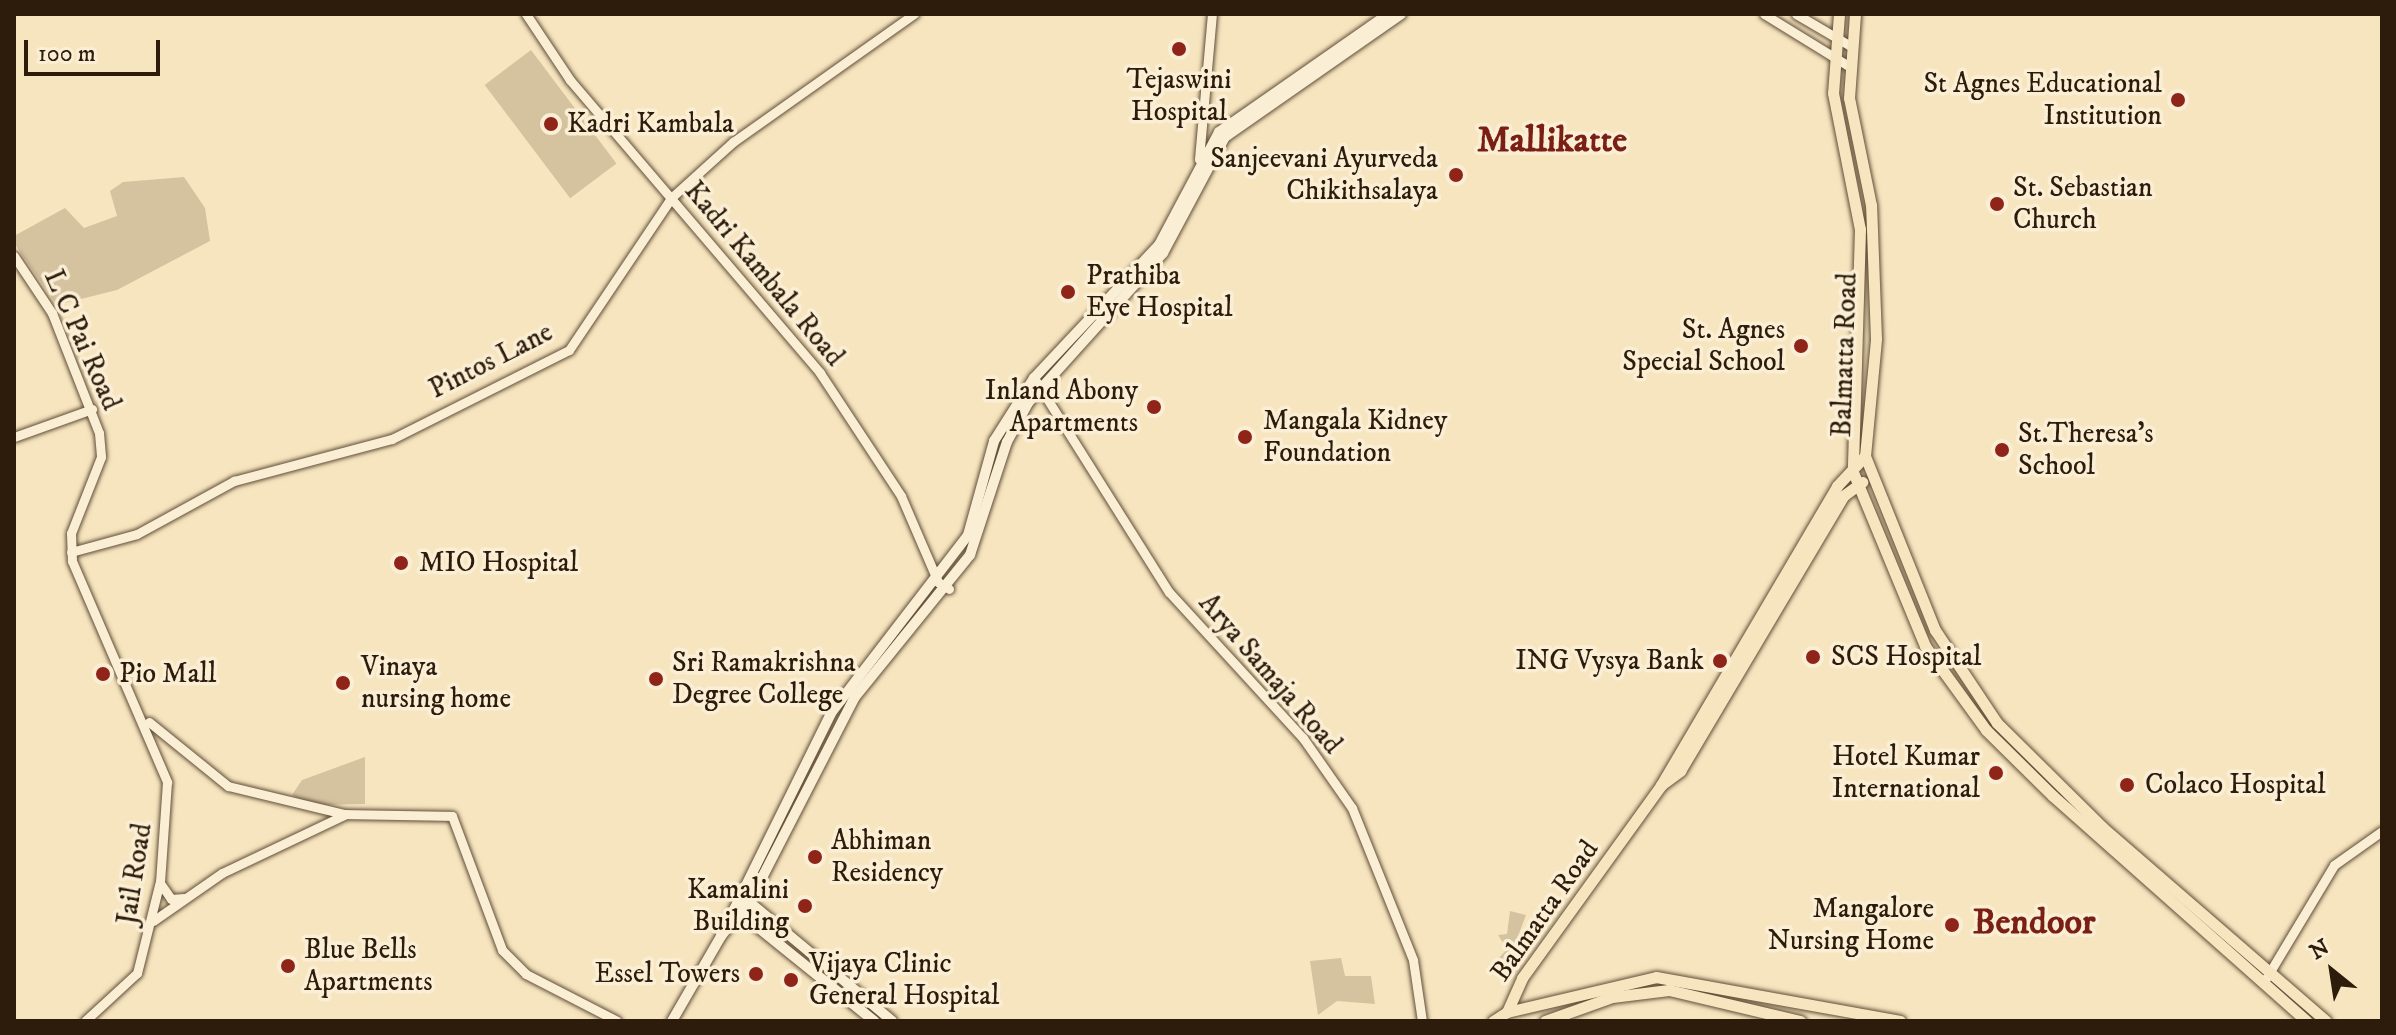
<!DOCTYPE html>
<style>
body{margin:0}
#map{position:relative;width:2396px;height:1035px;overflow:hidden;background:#f7e5bf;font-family:"IM FELL DW Pica",serif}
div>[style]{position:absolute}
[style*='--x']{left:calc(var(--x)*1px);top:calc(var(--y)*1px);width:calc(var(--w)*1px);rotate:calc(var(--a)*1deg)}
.green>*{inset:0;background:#d5c3a0;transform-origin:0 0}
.roads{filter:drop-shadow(0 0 2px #604e38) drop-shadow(0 0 2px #604e38)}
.tertiary>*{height:9px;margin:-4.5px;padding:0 4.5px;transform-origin:4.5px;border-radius:4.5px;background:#faeed5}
.secondary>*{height:10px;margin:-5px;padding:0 5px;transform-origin:5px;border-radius:5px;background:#faeed5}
.primary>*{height:11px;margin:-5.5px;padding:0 5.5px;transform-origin:5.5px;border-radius:5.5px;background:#f7e5bf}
.dots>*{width:22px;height:22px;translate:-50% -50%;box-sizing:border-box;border:4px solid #faeed5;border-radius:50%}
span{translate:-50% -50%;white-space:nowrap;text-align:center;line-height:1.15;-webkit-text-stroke:7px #faeed5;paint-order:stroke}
.poi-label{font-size:28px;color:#2d1c0b}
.right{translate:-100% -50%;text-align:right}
.left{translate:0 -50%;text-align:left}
.street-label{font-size:28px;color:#2d1c0b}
.district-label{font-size:36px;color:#7a1f14;font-weight:700}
.frame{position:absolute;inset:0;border:16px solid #2d1c0b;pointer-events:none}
.north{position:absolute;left:2292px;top:931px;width:80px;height:80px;-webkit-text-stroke:6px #faeed5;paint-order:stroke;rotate:330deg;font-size:22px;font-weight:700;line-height:32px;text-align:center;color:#2d1c0b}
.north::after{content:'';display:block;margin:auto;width:28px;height:36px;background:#2d1c0b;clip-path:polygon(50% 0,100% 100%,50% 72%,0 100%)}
.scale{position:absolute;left:24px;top:40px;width:136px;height:36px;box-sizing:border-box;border:4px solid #2d1c0b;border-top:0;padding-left:10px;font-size:24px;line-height:28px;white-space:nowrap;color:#2d1c0b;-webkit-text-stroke:6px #faeed5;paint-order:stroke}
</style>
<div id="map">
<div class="green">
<i style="left:531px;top:50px;width:142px;height:58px;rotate:53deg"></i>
<i style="clip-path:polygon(184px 177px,205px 208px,210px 241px,117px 290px,57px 305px,14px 243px,14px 236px,65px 208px,84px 228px,117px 216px,110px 191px,123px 182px)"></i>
<i style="clip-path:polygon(365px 757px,365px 804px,311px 805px,292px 795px,302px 780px)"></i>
<i style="clip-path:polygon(1510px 911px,1526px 915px,1507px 965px,1499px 958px,1507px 949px,1498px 935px,1507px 934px)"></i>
<i style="clip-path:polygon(1341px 958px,1345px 976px,1371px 976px,1375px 1004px,1337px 1001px,1318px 1015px,1310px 961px)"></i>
</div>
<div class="roads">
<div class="tertiary">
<i style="--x:526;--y:14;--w:79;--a:56.3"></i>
<i style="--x:570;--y:80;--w:385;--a:49.5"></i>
<i style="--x:820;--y:373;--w:147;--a:56.6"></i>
<i style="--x:901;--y:496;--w:94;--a:66.7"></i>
<i style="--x:938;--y:582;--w:13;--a:32"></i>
<i style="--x:1764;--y:14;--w:101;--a:31.6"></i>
<i style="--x:1796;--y:14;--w:65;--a:30.5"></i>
<i style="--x:1205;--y:166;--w:9;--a:-131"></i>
<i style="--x:1199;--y:159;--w:146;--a:-84.9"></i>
<i style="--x:14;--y:256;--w:69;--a:56.3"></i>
<i style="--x:52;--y:313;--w:129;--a:68.6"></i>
<i style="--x:99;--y:433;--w:24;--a:85"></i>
<i style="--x:101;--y:457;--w:82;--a:111.5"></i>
<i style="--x:71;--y:533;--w:28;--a:88"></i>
<i style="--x:72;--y:561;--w:241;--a:66.7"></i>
<i style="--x:167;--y:782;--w:99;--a:94"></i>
<i style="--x:160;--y:881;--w:95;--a:104"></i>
<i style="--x:137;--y:973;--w:71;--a:137.3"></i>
<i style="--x:1034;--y:378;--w:253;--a:57.8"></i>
<i style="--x:1169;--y:592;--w:198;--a:47.5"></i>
<i style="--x:1303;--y:738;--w:85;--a:55"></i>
<i style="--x:1352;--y:808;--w:164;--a:68.1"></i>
<i style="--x:1413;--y:960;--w:62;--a:81.6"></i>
<i style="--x:14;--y:437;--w:83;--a:-19.7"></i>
<i style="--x:71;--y:552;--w:68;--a:-15.3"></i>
<i style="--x:137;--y:534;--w:111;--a:-28.7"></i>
<i style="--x:234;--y:481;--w:163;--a:-14.9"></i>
<i style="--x:392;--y:439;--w:198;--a:-26.7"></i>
<i style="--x:569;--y:350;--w:183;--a:-56.1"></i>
<i style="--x:671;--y:198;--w:84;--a:-42.1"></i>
<i style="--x:733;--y:142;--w:222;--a:-35.3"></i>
<i style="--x:149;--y:722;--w:102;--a:39"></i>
<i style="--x:228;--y:786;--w:119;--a:13.6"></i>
<i style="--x:160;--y:883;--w:19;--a:55"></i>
<i style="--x:171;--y:899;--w:13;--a:-4"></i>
<i style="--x:153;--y:921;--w:84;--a:-34.8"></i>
<i style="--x:222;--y:873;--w:137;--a:-25.4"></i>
<i style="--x:346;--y:814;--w:106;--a:1.1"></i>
<i style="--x:452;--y:816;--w:143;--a:69.5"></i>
<i style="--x:502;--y:950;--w:34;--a:45"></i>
<i style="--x:526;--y:974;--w:102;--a:27.3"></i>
<i style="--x:2265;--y:980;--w:134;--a:-59"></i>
<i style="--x:2334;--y:865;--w:59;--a:-35.3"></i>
</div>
<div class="secondary">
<i style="--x:747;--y:900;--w:189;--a:39.8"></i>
<i style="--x:739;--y:912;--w:174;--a:38.9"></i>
<i style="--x:721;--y:936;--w:249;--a:-63.7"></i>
<i style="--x:831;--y:713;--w:225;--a:-52.4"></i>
<i style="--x:968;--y:535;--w:98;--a:-74.5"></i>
<i style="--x:994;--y:441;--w:75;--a:-57.6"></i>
<i style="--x:1034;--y:378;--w:183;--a:-46.8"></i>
<i style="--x:1159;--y:245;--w:128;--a:-62"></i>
<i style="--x:1219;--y:132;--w:206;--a:-34.9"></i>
<i style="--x:672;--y:1021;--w:98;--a:-60"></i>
<i style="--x:721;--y:936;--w:45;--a:-50.4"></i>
<i style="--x:750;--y:901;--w:229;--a:-62.8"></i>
<i style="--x:855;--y:697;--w:183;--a:-51"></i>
<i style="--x:970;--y:555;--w:119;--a:-71.9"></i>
<i style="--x:1007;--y:442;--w:44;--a:-61.7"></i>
<i style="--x:1028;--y:403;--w:202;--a:-48"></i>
<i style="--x:1163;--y:253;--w:132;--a:-61.9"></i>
<i style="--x:1225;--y:137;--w:215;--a:-34.9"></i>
</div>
<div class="primary">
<i style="--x:1839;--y:14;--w:79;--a:94.3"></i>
<i style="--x:1833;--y:93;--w:139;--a:78.8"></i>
<i style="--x:1860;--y:229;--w:243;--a:91.7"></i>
<i style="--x:1853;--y:472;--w:188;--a:67.5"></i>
<i style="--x:1925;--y:646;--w:104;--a:54"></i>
<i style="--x:1986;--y:730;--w:94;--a:44.6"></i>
<i style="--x:2053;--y:796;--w:339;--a:41.6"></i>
<i style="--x:1865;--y:456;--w:188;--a:68.1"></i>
<i style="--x:1935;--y:630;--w:112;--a:56.3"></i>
<i style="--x:1997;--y:723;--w:148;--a:44.7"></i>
<i style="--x:2102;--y:827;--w:296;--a:40.9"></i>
<i style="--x:1661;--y:785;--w:24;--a:-36"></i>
<i style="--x:1680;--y:771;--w:320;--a:-59.3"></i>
<i style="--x:1843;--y:496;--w:24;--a:-36"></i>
<i style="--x:1507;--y:1012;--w:153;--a:-13.2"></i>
<i style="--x:1656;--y:977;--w:248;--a:10.2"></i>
<i style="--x:1493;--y:1021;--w:17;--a:-33"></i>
<i style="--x:1507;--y:1012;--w:37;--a:-66"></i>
<i style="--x:1522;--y:978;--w:238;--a:-54.2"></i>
<i style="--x:1661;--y:785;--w:347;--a:-59.5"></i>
<i style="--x:1837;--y:486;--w:41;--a:-47"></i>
<i style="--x:1865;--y:456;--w:118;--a:-84.6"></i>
<i style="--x:1876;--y:339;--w:134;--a:-92.1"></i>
<i style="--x:1871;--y:205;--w:109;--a:-101.6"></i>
<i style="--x:1849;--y:98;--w:84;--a:-85.9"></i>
<i style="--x:1545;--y:1021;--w:71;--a:-19.7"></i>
<i style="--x:1612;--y:997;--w:57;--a:-7"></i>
<i style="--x:1669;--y:990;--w:135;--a:13.3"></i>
</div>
</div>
<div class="dots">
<i style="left:1179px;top:49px;background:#8f2418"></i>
<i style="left:2178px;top:100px;background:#8f2418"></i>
<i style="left:551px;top:124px;background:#8f2418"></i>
<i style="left:1456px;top:175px;background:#8f2418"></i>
<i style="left:1997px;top:204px;background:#8f2418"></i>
<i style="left:1068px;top:292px;background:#8f2418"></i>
<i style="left:1801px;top:346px;background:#8f2418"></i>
<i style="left:1154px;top:407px;background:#8f2418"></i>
<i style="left:1245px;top:437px;background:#8f2418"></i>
<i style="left:2002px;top:450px;background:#8f2418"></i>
<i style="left:401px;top:563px;background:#8f2418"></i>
<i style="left:1813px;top:657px;background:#8f2418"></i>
<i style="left:1720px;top:661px;background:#8f2418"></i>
<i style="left:103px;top:674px;background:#8f2418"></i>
<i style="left:656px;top:679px;background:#8f2418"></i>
<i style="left:343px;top:683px;background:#8f2418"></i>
<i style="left:1996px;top:773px;background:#8f2418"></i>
<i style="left:2127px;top:785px;background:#8f2418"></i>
<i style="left:815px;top:857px;background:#8f2418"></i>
<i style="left:805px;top:906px;background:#8f2418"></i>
<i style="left:1952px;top:925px;background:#8f2418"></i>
<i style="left:288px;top:966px;background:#8f2418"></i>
<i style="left:756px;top:974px;background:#8f2418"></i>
<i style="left:791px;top:980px;background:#8f2418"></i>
</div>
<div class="poi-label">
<span style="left:1179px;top:96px">Tejaswini<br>Hospital</span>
<span class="right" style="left:2162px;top:100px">St Agnes Educational<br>Institution</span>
<span class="left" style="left:567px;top:124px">Kadri Kambala</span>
<span class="right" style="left:1438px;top:175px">Sanjeevani Ayurveda<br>Chikithsalaya</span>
<span class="left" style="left:2013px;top:204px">St. Sebastian<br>Church</span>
<span class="left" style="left:1086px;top:292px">Prathiba<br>Eye Hospital</span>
<span class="right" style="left:1785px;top:346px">St. Agnes<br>Special School</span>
<span class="right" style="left:1138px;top:407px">Inland Abony<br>Apartments</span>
<span class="left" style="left:1263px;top:437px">Mangala Kidney<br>Foundation</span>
<span class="left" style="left:2018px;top:450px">St.Theresa's<br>School</span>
<span class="left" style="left:419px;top:563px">MIO Hospital</span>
<span class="left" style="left:1831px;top:657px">SCS Hospital</span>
<span class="right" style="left:1704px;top:661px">ING Vysya Bank</span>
<span class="left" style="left:672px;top:679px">Sri Ramakrishna<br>Degree College</span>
<span class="left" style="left:361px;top:683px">Vinaya<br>nursing home</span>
<span class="left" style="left:119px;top:674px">Pio Mall</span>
<span class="right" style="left:1980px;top:773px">Hotel Kumar<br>International</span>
<span class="left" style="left:2145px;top:785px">Colaco Hospital</span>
<span class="left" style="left:831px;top:857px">Abhiman<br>Residency</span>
<span class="right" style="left:789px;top:906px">Kamalini<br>Building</span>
<span class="right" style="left:1934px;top:925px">Mangalore<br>Nursing Home</span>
<span class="left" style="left:304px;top:966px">Blue Bells<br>Apartments</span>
<span class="left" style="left:809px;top:980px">Vijaya Clinic<br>General Hospital</span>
<span class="right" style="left:740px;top:974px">Essel Towers</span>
</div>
<div class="street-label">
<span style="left:764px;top:274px;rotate:50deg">Kadri Kambala Road</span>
<span style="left:82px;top:340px;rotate:66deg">L C Pai Road</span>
<span style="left:1845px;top:355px;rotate:-88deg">Balmatta Road</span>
<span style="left:491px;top:361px;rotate:-27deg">Pintos Lane</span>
<span style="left:1270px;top:674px;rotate:49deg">Arya Samaja Road</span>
<span style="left:135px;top:874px;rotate:-81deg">Jail Road</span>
<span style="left:1545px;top:911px;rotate:-55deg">Balmatta Road</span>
</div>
<div class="district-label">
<span style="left:1552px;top:141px">Mallikatte</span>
<span style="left:2034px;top:923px">Bendoor</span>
</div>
<div class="frame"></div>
<div class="north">N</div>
<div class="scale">100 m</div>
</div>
